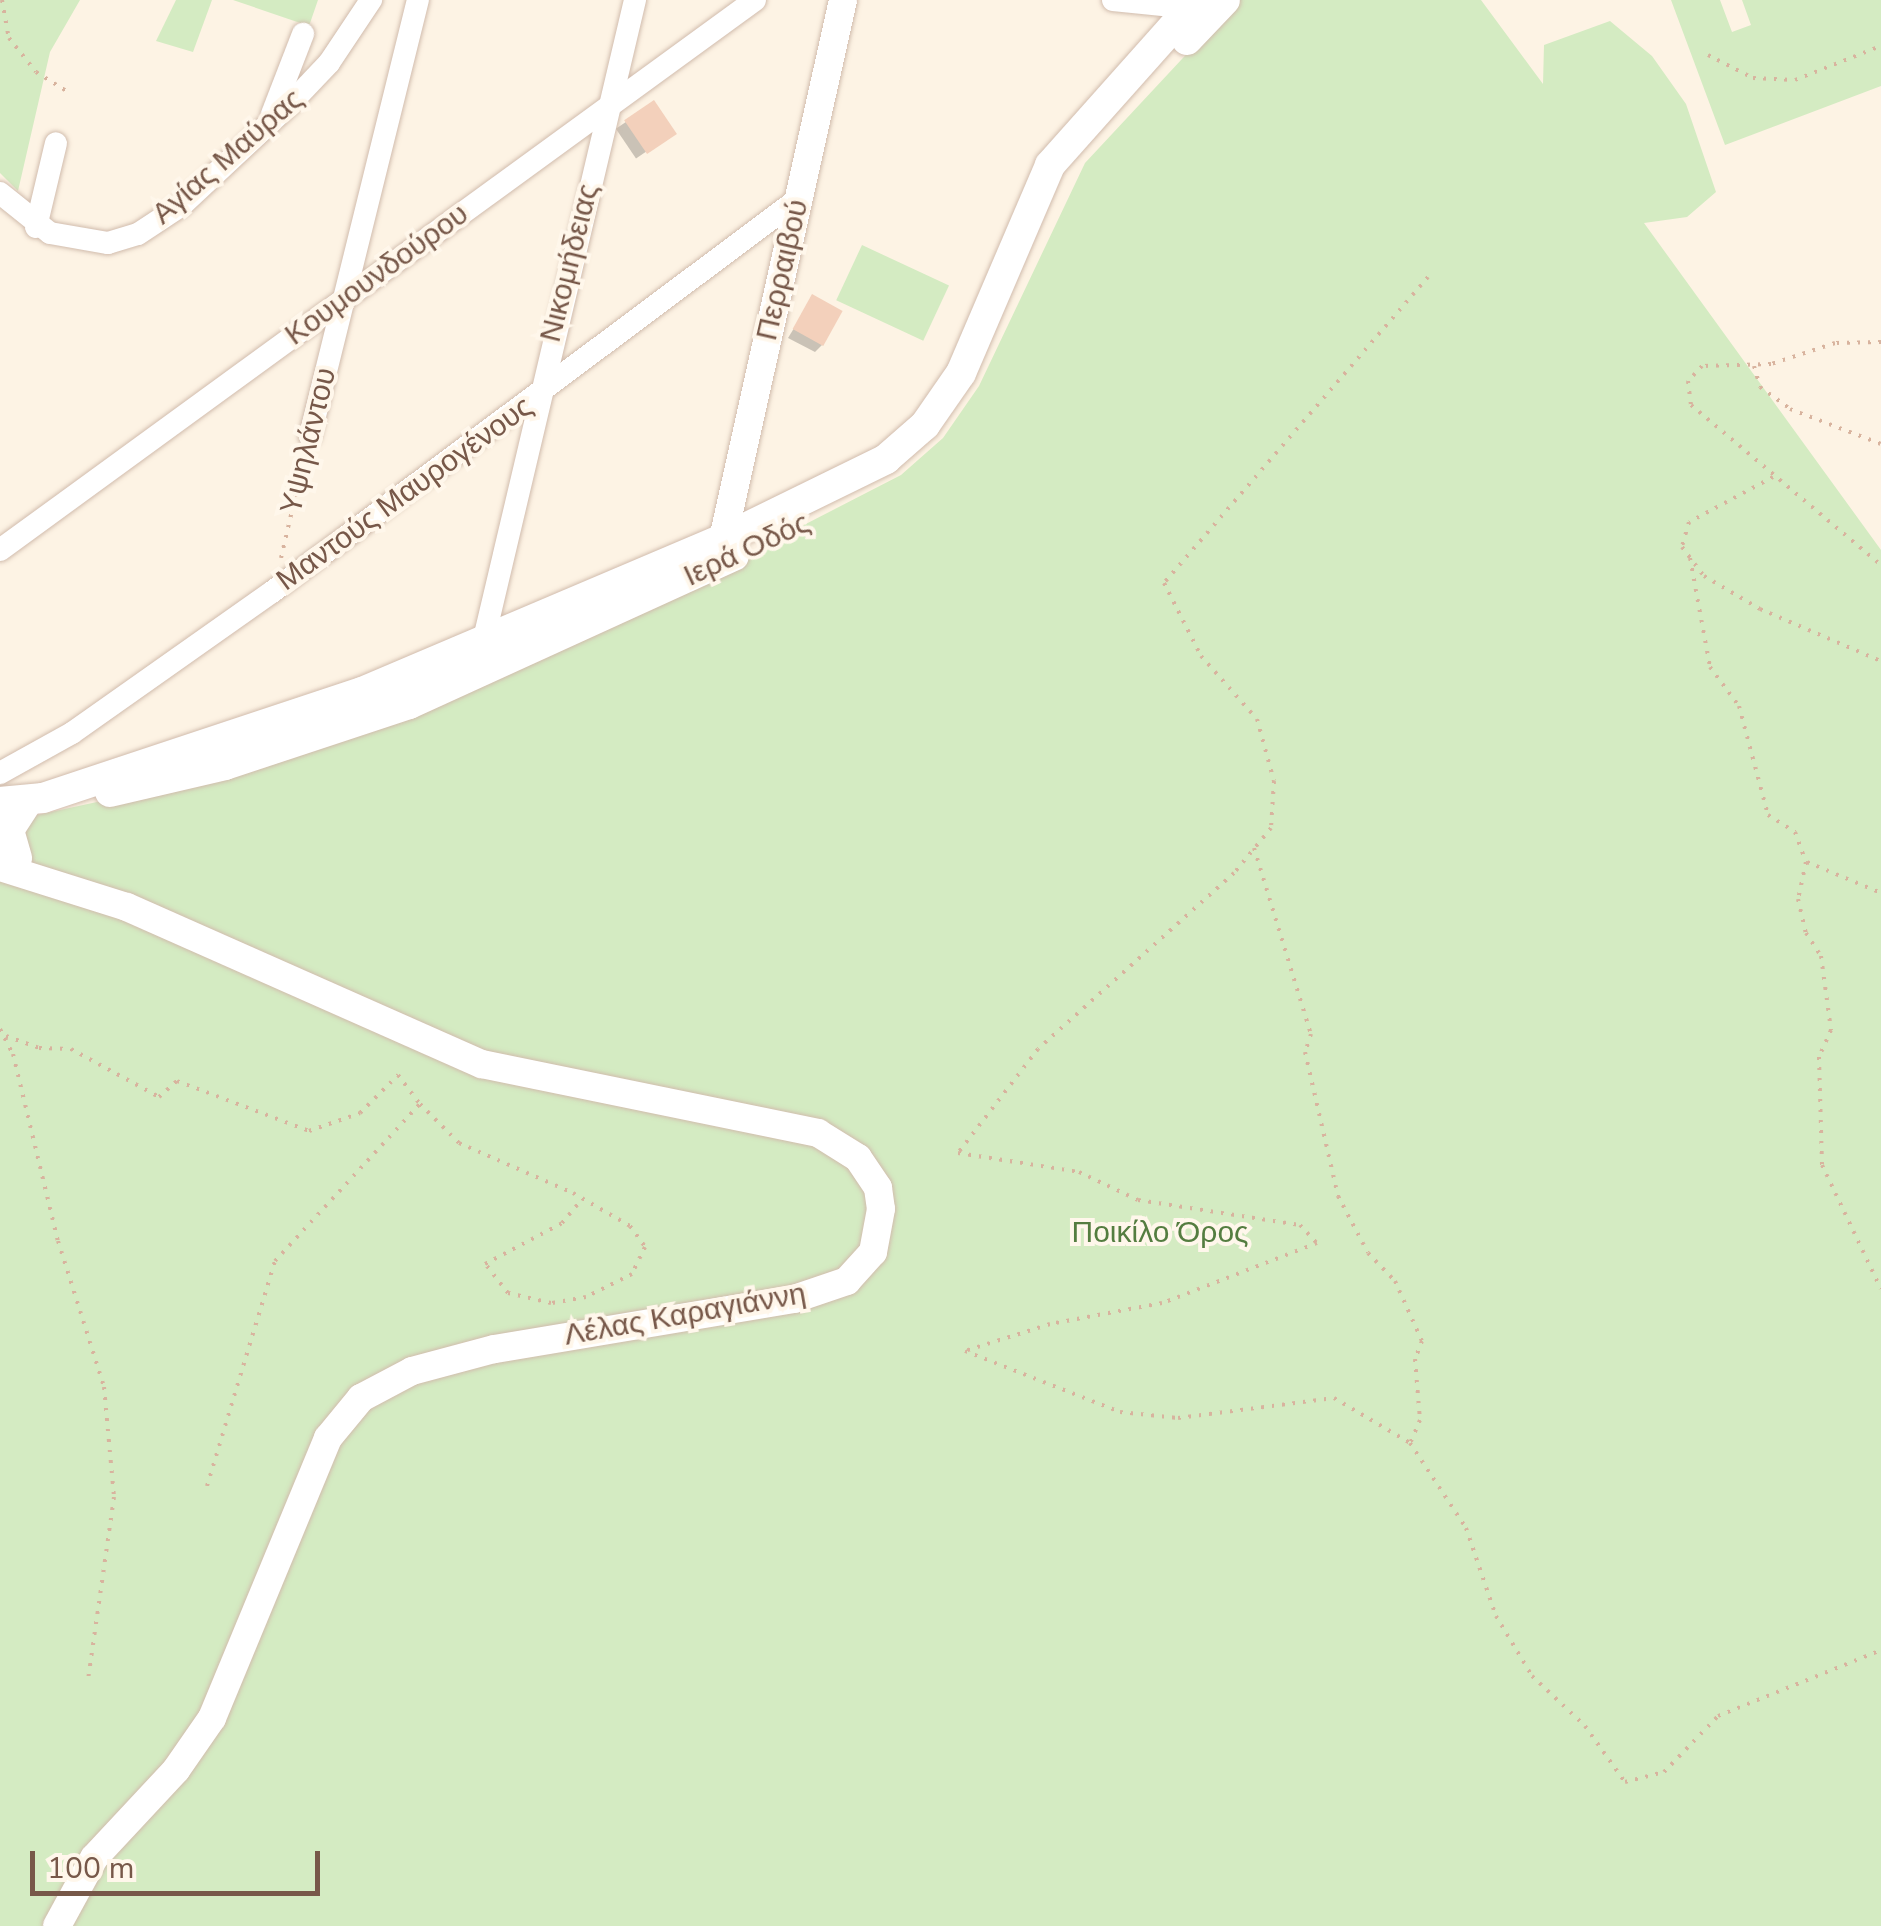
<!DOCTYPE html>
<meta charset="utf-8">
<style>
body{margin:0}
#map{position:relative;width:1881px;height:1926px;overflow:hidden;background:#fdf3e4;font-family:"Nunito Sans",sans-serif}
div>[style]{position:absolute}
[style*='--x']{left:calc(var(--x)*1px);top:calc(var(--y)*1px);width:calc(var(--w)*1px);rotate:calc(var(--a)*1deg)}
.green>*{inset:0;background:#d4ebc2;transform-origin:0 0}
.shadow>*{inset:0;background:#0003;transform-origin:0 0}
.building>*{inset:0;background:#f3d0bb;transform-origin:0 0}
.path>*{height:4px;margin-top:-2px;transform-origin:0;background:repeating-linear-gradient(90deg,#d8b39e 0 2.5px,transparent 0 10.5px)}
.roads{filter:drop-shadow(0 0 2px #d1bcad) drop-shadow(0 0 2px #d1bcad)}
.minor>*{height:22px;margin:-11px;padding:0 11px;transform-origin:11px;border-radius:11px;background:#fff}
.tertiary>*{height:28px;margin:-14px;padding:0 14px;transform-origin:14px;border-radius:14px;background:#fff}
.secondary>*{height:30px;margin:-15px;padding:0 15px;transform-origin:15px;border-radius:15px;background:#fff}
span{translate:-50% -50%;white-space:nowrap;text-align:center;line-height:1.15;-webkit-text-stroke:8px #fff7eb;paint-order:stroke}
.street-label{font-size:30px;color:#775849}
.park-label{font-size:30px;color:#547d40}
.scale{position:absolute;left:30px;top:1851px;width:290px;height:45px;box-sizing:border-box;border:5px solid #775849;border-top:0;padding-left:12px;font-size:30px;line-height:35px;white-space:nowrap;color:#775849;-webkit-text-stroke:8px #fff7eb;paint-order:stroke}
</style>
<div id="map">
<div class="green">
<i style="clip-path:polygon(0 0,80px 0,50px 52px,18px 191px,0 173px)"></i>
<i style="clip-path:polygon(176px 0,212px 0,193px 52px,156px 41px)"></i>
<i style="clip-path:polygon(233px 0,318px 0,309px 26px)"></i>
<i style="clip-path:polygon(1237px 0,1481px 0,1543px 84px,1544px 45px,1610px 21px,1652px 56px,1686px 104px,1716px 192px,1687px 217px,1644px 223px,1881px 550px,1881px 1926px,0 1926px,0 823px,180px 784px,695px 581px,901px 475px,943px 438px,979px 386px,1085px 163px)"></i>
<i style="clip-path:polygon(1671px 0,1720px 0,1732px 32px,1751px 25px,1742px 0,1881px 0,1881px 86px,1725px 145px)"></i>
<i style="left:862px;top:245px;width:96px;height:61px;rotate:25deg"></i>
</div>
<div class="shadow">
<i style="left:654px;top:103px;width:36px;height:46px;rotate:56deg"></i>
<i style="clip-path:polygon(813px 297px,823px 344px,815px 352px,788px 338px)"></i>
</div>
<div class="building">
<i style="left:654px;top:100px;width:41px;height:36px;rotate:56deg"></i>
<i style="left:812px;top:294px;width:35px;height:40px;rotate:29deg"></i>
</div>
<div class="path">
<i style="--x:2;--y:0;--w:39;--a:80"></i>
<i style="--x:9;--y:38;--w:43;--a:51.5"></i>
<i style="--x:36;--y:72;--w:38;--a:32"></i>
<i style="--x:1708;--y:55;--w:51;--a:27.1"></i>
<i style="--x:1753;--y:78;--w:42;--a:2.7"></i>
<i style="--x:1795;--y:80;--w:92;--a:-21.6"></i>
<i style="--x:1428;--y:277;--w:404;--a:130.8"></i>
<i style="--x:1164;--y:583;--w:82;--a:63.1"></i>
<i style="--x:1201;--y:656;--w:84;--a:48.4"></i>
<i style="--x:1257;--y:719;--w:64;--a:74.7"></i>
<i style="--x:1274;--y:781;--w:47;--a:93.7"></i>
<i style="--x:1271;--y:828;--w:58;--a:129.4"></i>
<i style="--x:1234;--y:873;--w:263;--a:138.1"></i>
<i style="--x:1038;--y:1049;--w:131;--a:127.6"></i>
<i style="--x:958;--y:1153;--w:122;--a:8.9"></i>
<i style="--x:1079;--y:1172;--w:65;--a:25.4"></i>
<i style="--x:1138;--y:1200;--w:164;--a:8.8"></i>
<i style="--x:1300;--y:1225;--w:25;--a:47"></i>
<i style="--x:1317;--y:1243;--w:166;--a:158.8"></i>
<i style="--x:1162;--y:1303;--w:114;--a:169.4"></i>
<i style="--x:1050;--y:1324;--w:89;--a:162.4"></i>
<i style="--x:965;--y:1351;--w:167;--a:21.5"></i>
<i style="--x:1120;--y:1412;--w:58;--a:5.9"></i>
<i style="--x:1178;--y:1418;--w:157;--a:-7.3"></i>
<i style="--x:1334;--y:1398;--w:88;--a:30.6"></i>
<i style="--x:1410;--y:1443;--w:102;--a:56.6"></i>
<i style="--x:1466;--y:1528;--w:93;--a:71.2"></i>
<i style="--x:1496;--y:1616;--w:70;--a:59"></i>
<i style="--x:1532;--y:1676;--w:73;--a:43.3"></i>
<i style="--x:1585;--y:1726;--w:69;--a:54.5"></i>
<i style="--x:1625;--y:1782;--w:40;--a:-14.4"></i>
<i style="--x:1664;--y:1772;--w:78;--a:-46"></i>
<i style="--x:1718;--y:1716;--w:176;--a:-22"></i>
<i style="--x:1881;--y:342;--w:46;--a:178.8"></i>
<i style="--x:1835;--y:343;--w:67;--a:161.8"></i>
<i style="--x:1771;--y:364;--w:69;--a:178.3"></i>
<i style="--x:1702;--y:366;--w:21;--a:133"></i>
<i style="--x:1688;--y:381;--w:24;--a:83"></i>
<i style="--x:1691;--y:405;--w:248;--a:40.1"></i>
<i style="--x:1754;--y:366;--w:22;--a:74"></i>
<i style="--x:1760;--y:387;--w:37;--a:36"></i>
<i style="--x:1790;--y:409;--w:97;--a:21"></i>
<i style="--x:1773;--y:477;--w:95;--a:151.8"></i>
<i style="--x:1689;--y:522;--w:26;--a:106"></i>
<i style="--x:1682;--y:547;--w:36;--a:53"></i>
<i style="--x:1704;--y:576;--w:65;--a:30.5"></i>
<i style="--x:1760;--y:609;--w:132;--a:23.3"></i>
<i style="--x:281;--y:558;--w:106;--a:-76.9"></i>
<i style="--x:1690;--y:558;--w:111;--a:79.6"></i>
<i style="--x:1710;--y:667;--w:49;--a:53.4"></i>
<i style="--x:1739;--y:706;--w:113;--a:75.1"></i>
<i style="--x:1768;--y:815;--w:32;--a:32"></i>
<i style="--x:1795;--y:832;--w:32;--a:70"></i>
<i style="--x:1806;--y:862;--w:38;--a:102"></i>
<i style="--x:1798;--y:899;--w:35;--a:77"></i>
<i style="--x:1806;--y:933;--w:27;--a:57"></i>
<i style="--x:1821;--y:956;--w:75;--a:82.3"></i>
<i style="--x:1831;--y:1030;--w:30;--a:114"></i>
<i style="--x:1819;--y:1057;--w:108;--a:88.4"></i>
<i style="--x:1822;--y:1165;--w:137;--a:64.6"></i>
<i style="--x:1254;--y:848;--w:195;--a:73"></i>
<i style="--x:1311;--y:1034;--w:19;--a:108"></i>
<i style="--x:1305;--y:1052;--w:148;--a:77.1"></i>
<i style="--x:1338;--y:1196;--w:64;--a:62.2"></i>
<i style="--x:1368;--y:1253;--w:39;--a:46"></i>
<i style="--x:1395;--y:1281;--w:66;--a:65.8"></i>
<i style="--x:1422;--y:1341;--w:19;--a:111"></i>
<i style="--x:1415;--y:1359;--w:61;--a:85.3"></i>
<i style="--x:1420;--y:1420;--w:25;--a:113"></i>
<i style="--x:1807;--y:862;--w:80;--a:22.7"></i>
<i style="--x:0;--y:1029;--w:28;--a:63"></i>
<i style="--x:13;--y:1054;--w:192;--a:76.5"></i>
<i style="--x:58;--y:1241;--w:153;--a:72.5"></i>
<i style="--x:104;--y:1387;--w:110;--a:84.8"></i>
<i style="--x:114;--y:1497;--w:184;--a:98.1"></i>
<i style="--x:6;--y:1036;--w:35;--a:20"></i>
<i style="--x:39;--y:1048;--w:32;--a:2"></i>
<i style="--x:71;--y:1049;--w:100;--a:28.6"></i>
<i style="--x:159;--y:1097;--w:24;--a:-42"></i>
<i style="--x:177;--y:1081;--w:141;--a:20.7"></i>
<i style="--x:309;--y:1131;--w:54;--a:-19.4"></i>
<i style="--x:360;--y:1113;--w:54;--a:-45"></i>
<i style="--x:398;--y:1075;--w:36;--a:53"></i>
<i style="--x:207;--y:1486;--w:235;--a:-73.2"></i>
<i style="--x:275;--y:1261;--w:214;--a:-47.3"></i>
<i style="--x:420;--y:1104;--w:55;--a:45"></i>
<i style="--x:459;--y:1143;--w:124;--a:23.7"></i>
<i style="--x:573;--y:1193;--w:66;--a:30.1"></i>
<i style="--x:630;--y:1226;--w:26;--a:54"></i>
<i style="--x:645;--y:1247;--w:30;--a:116"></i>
<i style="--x:632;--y:1274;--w:51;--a:153.4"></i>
<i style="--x:586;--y:1297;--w:36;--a:170"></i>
<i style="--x:551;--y:1303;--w:44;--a:-166.9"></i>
<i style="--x:508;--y:1293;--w:37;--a:-128"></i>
<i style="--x:485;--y:1264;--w:87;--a:-28"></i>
<i style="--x:562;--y:1223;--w:30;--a:-50"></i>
</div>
<div class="roads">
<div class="minor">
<i style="--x:1113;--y:0;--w:77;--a:5.9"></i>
<i style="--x:272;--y:114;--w:86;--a:-68.8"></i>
<i style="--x:0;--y:193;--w:64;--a:38.7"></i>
<i style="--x:50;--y:233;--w:59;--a:9.8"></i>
<i style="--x:108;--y:243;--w:31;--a:-17"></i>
<i style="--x:138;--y:234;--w:53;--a:-33.4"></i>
<i style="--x:182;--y:205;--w:149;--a:-43.1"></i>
<i style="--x:291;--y:103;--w:55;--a:-46.5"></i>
<i style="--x:329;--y:63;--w:76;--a:-56.3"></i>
<i style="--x:36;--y:227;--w:86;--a:-76.6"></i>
<i style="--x:310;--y:436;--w:449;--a:-76.1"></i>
<i style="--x:0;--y:550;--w:934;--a:-36.07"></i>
<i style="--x:483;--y:643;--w:661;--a:-76.7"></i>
<i style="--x:0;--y:773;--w:82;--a:-29.1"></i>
<i style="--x:72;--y:733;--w:245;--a:-35.2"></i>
<i style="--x:272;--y:592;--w:657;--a:-36.77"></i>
</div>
<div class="tertiary">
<i style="--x:723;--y:539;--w:552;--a:-77.45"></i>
<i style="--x:0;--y:867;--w:133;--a:17.5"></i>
<i style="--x:127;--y:907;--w:388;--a:23.9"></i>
<i style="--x:482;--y:1064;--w:343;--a:11.6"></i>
<i style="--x:818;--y:1133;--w:47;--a:32"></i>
<i style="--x:858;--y:1158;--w:36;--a:56"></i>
<i style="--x:878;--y:1188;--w:21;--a:82"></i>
<i style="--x:881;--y:1209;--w:44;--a:100.5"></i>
<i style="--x:873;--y:1252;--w:39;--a:132"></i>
<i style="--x:847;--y:1281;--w:56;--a:161.2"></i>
<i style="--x:794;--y:1299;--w:304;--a:170.5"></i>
<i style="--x:494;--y:1349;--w:85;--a:165"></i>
<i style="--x:412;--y:1371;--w:58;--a:152.1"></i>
<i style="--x:361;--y:1398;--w:52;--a:129.5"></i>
<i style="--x:328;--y:1438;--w:303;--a:112.5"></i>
<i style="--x:212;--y:1718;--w:63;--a:124.7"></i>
<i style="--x:176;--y:1770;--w:120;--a:133"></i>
<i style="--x:94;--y:1858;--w:77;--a:118.6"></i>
</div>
<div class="secondary">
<i style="--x:1187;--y:40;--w:55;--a:-46.5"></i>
<i style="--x:110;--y:792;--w:118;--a:-13.2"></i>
<i style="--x:225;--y:765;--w:194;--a:-18.3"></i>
<i style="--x:409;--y:704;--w:357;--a:-24.5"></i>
<i style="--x:0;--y:802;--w:43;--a:-5.3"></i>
<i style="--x:43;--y:798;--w:336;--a:-18.4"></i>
<i style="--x:362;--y:692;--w:392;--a:-23"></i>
<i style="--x:723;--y:539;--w:182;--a:-26.1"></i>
<i style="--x:886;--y:459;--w:52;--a:-41.1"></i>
<i style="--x:925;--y:425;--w:63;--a:-55.3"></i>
<i style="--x:961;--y:373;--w:226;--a:-66.8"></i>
<i style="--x:1050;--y:165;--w:221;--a:-48.3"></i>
<i style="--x:17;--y:858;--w:29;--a:-106"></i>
<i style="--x:9;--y:830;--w:33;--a:-57"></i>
</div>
</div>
<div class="street-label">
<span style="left:228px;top:157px;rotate:-41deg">Αγίας Μαύρας</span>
<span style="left:570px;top:263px;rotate:-76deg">Νικομήδειας</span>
<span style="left:783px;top:270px;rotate:-77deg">Περραιβού</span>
<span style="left:377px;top:275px;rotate:-36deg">Κουμουνδούρου</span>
<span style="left:309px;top:441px;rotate:-76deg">Υψηλάντου</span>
<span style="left:405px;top:494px;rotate:-36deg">Μαντούς Μαυρογένους</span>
<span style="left:747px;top:550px;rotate:-25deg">Ιερά Οδός</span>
<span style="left:685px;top:1315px;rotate:-10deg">Λέλας Καραγιάννη</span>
</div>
<div class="park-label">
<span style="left:1160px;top:1233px">Ποικίλο Όρος</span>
</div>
<div class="scale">100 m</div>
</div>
